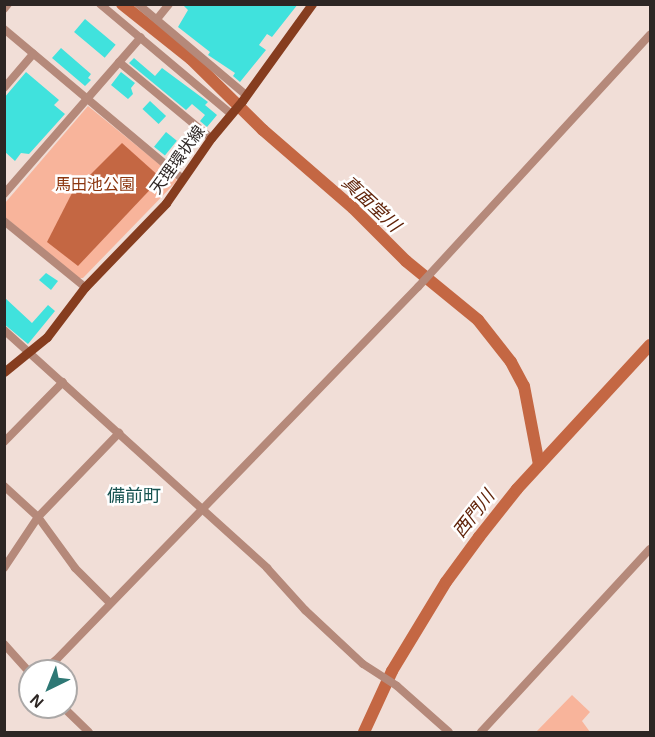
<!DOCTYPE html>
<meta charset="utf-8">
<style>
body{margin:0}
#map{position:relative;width:655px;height:737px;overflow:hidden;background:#f1ded7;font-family:Helvetica,"Noto Sans JP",sans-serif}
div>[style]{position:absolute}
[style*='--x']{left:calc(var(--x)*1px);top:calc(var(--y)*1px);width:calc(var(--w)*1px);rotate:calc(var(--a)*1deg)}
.green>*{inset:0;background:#f8b49b}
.water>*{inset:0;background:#c46743}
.river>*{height:12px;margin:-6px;padding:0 6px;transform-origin:6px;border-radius:6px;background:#c46743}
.building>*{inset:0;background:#40e2dd;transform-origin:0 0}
.minor>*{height:8px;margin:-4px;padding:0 4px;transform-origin:4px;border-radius:4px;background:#b5897a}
.major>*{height:9px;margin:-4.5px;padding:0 4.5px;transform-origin:4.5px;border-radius:4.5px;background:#863d1f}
span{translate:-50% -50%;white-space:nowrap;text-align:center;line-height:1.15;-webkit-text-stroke:5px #fff;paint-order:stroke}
.street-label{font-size:16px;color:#2d2624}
.park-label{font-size:16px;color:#8c360f}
.water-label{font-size:18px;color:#61240a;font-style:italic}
.neighbourhood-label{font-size:18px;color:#175351}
.frame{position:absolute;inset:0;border:6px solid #2d2624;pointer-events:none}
.north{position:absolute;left:18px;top:659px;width:60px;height:60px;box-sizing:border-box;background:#fff;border:2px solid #aba8a7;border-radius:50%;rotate:223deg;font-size:16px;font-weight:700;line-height:24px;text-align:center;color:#2d2624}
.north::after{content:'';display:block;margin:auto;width:21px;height:27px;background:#2e7875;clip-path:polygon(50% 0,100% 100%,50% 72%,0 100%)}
</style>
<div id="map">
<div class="green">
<i style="clip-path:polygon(88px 106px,174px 176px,177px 181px,83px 278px,79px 278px,5px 217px,5px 203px)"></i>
<i style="clip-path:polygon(572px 695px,590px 712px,582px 721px,590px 732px,536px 732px)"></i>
</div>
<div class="water">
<i style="clip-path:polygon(122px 143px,161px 178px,78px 266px,47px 242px,72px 193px)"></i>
</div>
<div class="river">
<i style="--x:122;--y:4;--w:88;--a:38.6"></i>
<i style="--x:191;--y:59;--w:101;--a:44.6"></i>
<i style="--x:263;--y:130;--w:119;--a:40.9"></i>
<i style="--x:353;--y:208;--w:75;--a:45"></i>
<i style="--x:406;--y:261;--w:93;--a:39.3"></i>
<i style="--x:478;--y:320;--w:53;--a:51.8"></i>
<i style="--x:511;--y:362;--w:27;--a:62"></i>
<i style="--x:524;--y:386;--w:80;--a:79.2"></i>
<i style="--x:364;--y:732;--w:67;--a:-65.3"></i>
<i style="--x:392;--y:671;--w:104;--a:-58.8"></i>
<i style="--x:446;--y:582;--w:56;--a:-53.7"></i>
<i style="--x:479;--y:537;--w:61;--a:-51.6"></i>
<i style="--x:517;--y:489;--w:196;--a:-47.3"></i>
</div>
<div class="building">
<i style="clip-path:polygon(182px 4px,298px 4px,272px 37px,267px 34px,259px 45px,266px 50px,240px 82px,233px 76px,235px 73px,208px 55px,210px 52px,178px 27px,188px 10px)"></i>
<i style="left:85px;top:19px;width:40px;height:17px;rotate:40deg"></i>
<i style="clip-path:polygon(61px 48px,91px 74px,88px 78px,91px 80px,85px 86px,52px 58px)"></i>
<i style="clip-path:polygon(134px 58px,155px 76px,162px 68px,208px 102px,205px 105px,217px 115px,207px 127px,200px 121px,205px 115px,192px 104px,186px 110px,129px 63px)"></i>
<i style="clip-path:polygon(26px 72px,59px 100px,54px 105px,65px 114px,29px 154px,21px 153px,15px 161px,4px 151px,4px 98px)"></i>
<i style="clip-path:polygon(121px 72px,135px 83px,131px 88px,133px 94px,128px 99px,111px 85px)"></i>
<i style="left:150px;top:101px;width:22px;height:11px;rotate:43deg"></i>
<i style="left:166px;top:132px;width:14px;height:19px;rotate:39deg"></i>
<i style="clip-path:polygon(46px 273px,58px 281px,51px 290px,39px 280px)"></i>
<i style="clip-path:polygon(4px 297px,32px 323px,48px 305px,55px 311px,28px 344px,4px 324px)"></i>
</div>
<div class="minor">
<i style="--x:100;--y:4;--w:171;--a:40"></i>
<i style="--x:138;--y:4;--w:141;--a:40.1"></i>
<i style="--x:4;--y:9;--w:6;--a:-51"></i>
<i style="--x:157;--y:19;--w:19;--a:-51"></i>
<i style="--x:4;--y:29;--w:234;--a:40"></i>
<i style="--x:119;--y:62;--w:119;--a:39.6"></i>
<i style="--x:4;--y:88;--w:45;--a:-49.5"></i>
<i style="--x:4;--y:194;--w:208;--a:-48.9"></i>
<i style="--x:4;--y:221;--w:104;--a:39.2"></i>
<i style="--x:4;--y:330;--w:355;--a:42.1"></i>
<i style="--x:267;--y:568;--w:57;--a:47.9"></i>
<i style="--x:305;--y:610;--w:79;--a:43"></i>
<i style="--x:363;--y:664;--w:40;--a:32.9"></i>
<i style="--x:397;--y:686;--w:69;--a:41.5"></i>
<i style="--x:4;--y:442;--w:84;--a:-45.5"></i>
<i style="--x:4;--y:486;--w:46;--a:42.4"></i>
<i style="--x:38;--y:517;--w:63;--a:54"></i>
<i style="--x:75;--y:568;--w:49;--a:45"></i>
<i style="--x:4;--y:568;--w:61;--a:-56.3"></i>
<i style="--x:38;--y:517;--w:117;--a:-46"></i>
<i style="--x:4;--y:644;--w:39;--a:48"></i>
<i style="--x:41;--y:671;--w:19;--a:-36"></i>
<i style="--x:56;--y:660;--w:520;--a:-45.86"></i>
<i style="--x:418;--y:287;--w:343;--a:-47.4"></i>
<i style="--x:63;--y:707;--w:36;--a:44"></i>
<i style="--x:481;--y:732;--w:249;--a:-47.3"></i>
</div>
<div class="major">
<i style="--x:4;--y:372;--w:55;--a:-39.1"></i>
<i style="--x:47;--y:337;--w:63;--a:-52.8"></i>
<i style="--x:85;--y:287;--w:117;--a:-46"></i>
<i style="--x:166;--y:203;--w:79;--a:-55.3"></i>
<i style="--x:211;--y:138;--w:48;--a:-50"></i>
<i style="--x:242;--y:101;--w:120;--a:-54.2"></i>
</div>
<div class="street-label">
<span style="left:178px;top:160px;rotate:-54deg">天理環状線</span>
</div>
<div class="park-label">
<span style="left:95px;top:185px">馬田池公園</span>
</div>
<div class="water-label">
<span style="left:371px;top:204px;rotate:43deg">真面堂川</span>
<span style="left:474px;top:514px;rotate:-52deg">西門川</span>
</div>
<div class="neighbourhood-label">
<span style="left:134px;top:496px">備前町</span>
</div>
<div class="frame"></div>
<div class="north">N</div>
</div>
